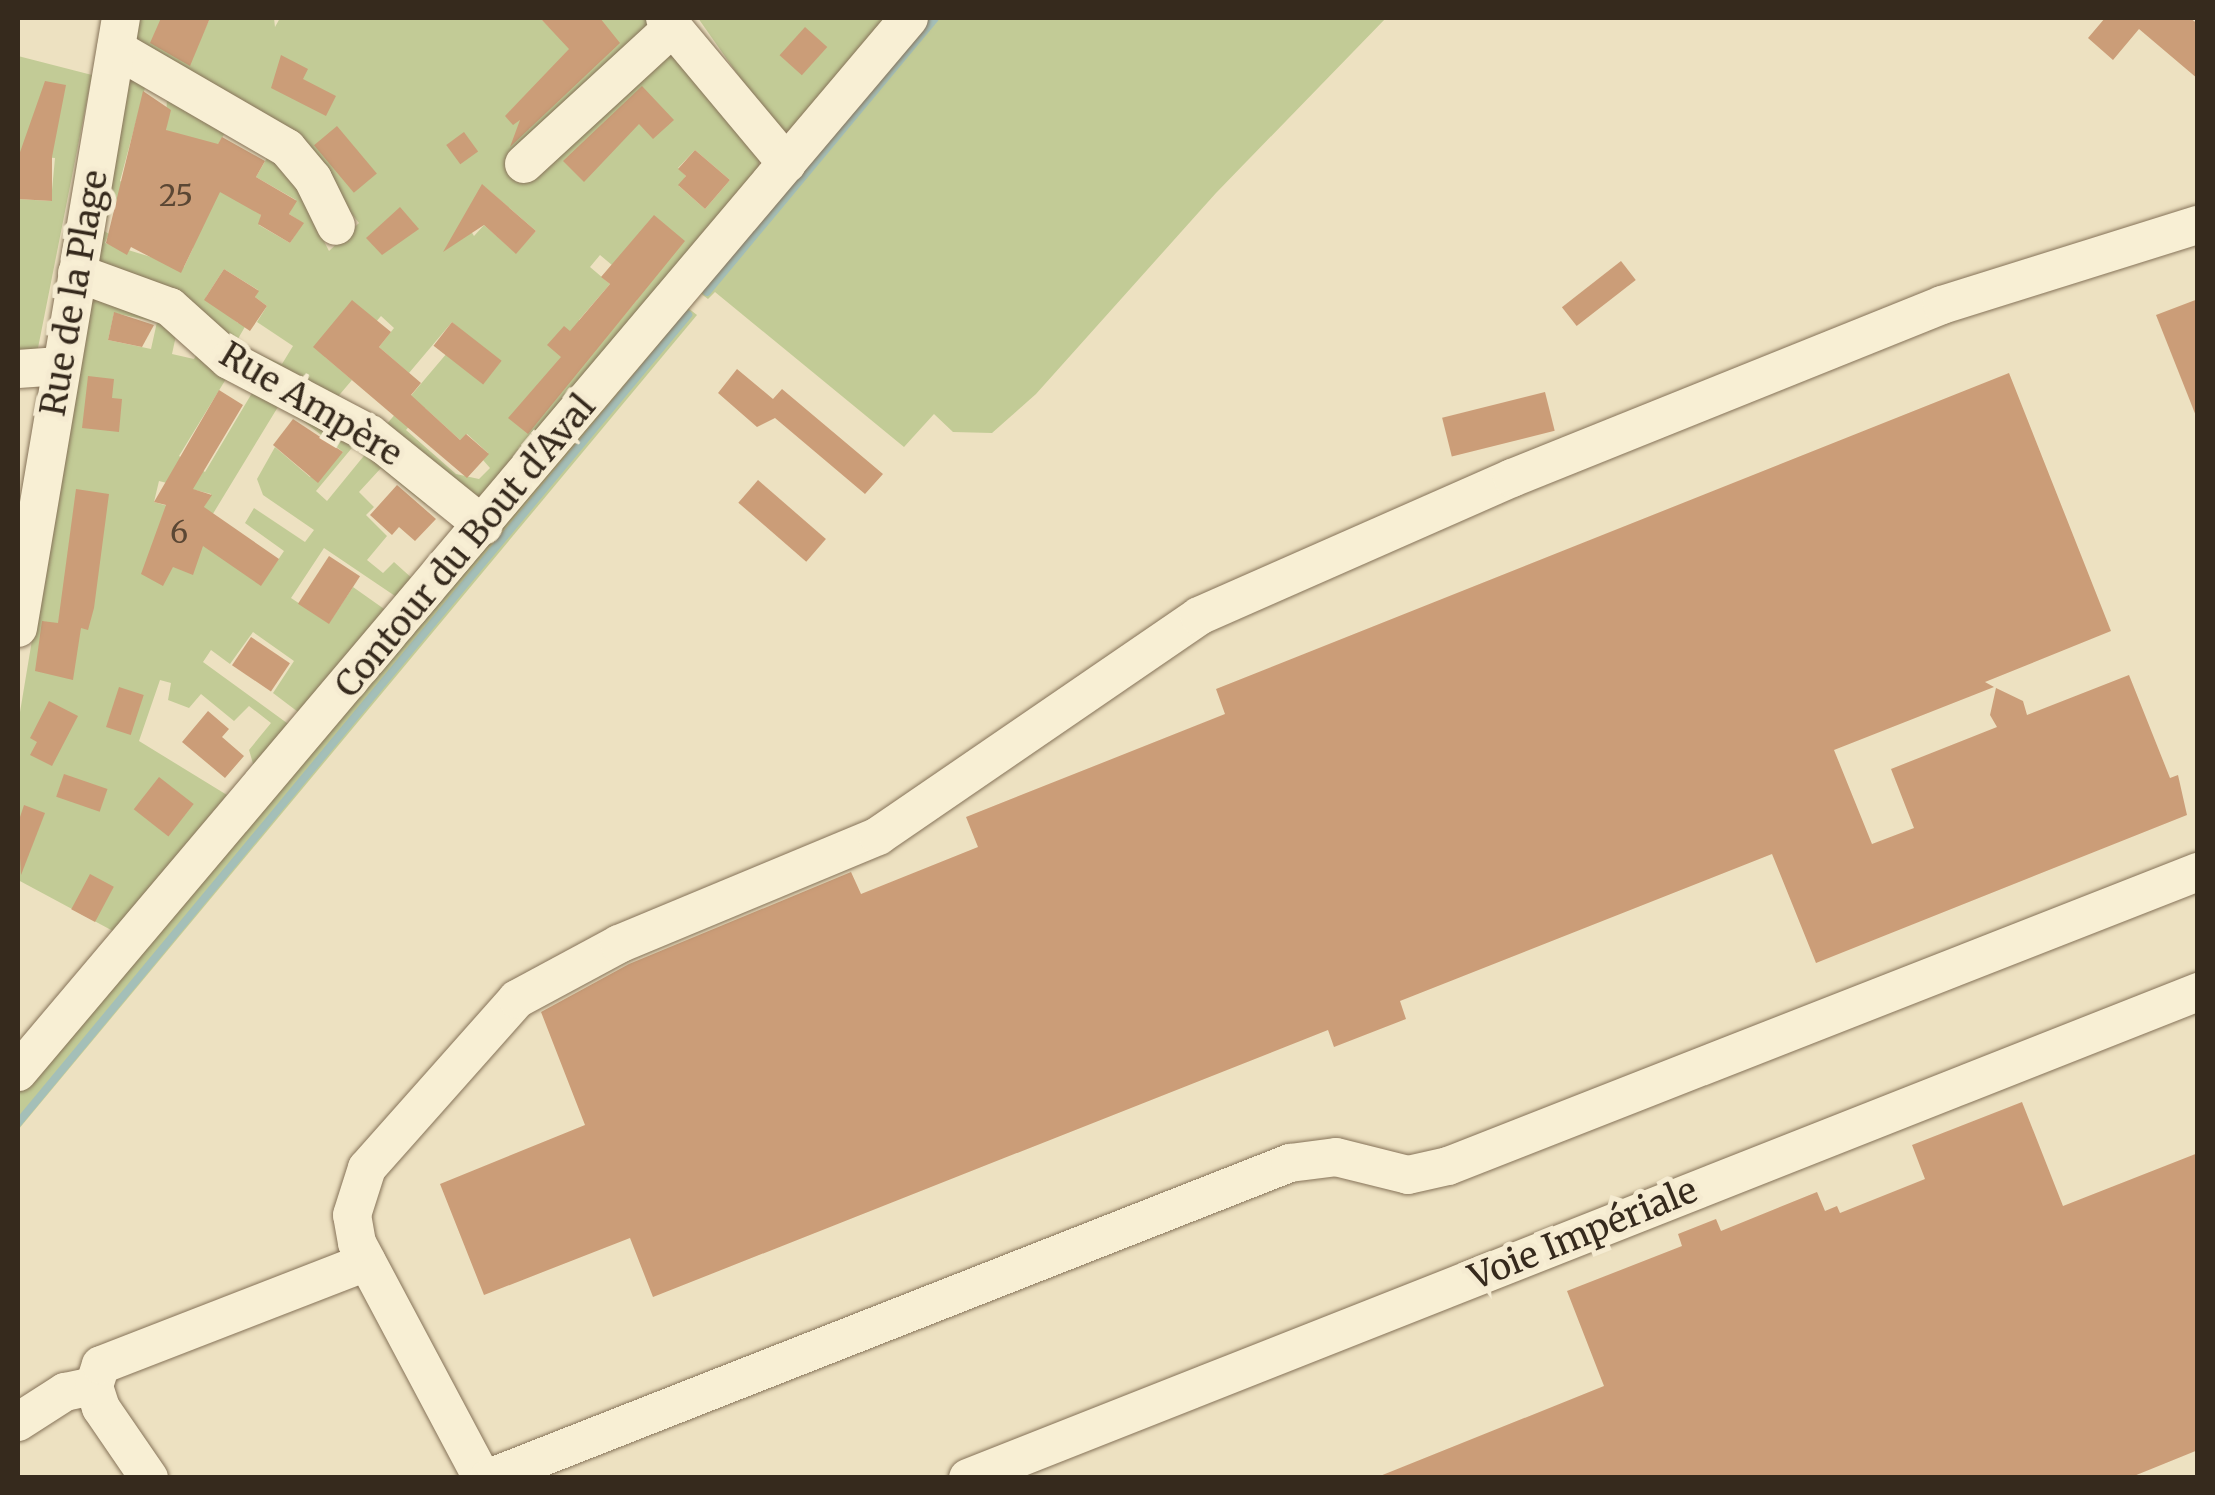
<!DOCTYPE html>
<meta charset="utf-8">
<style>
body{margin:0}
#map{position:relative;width:2215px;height:1495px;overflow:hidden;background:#ede1c1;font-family:Merriweather,serif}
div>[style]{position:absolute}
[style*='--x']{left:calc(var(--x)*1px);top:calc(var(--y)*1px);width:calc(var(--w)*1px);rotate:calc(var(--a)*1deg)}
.green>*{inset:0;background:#c2cb96}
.stream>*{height:8px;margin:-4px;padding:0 4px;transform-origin:4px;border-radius:4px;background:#a4bfb8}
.building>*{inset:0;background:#cb9d78;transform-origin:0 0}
.roads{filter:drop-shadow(0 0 2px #867359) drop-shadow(0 0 2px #867359)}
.minor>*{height:38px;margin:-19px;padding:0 19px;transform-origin:19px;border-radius:19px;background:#f8efd4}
span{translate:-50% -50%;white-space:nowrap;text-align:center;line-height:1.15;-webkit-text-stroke:10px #f5ebd1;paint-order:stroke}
.number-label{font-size:30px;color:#5b4734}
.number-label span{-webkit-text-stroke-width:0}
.street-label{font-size:35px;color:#362a1d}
.frame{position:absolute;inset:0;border:20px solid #362a1d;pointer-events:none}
</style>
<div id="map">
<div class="green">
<i style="clip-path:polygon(evenodd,139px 18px,174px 18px,204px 31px,210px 18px,274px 18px,275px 27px,280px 18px,540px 18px,549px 27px,559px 19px,568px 42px,596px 18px,647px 18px,657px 30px,513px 163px,525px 174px,663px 45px,759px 153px,759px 177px,535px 446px,492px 494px,473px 498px,386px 425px,464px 333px,452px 322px,409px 373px,379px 347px,394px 328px,381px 316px,356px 345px,343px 334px,325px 357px,352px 380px,335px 400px,228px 342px,185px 304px,93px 263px,130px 65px,136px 63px,272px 150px,304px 181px,310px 214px,329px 251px,359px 223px,307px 158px,304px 143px,134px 45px,139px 18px,555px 68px,569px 84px,529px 129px,510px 111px,555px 68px,139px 18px,145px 88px,167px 93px,166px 134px,188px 137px,184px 144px,173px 142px,168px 157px,158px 155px,149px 186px,160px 192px,156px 200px,120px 181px,145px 88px,139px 18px,226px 131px,268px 156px,256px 177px,296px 200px,289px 214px,303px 223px,290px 243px,259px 225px,261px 215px,234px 194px,241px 179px,209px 160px,226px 131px,139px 18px,695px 150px,730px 180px,705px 209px,679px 186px,686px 176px,678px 168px,695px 150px,139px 18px,485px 187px,536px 231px,516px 253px,484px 225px,474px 236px,463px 218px,485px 187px,139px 18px,114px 206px,193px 248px,184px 267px,105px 243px,109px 234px,101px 229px,114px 206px,139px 18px,600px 255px,625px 276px,619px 284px,637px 300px,603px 340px,579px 320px,610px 284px,590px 267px,600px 255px,139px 18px,224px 269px,258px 290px,255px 297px,267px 306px,257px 322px,293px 346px,282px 364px,235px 344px,250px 318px,244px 314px,238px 323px,206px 297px,224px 269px,139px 18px,425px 408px,460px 440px,467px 434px,488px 453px,483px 460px,490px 468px,479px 479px,456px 474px,406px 430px,425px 408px)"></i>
<i style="clip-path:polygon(698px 18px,891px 18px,796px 130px,778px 132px)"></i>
<i style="clip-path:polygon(919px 18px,1386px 18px,1216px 193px,1036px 394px,992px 433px,953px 432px,934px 414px,904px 447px,715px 292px,708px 299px,700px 293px)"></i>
<i style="clip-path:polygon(18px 56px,92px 75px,38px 348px,18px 355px,18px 199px,51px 201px,55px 158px,19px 155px,18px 184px)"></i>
<i style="clip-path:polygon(evenodd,91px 286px,179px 322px,172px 354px,194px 359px,198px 352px,229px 374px,179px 456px,205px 472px,255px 388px,284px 397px,211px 517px,261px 585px,284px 551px,245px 523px,254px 508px,305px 542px,314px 530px,263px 495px,257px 479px,275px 447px,310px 477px,343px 452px,298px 417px,356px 443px,316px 491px,327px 501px,367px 452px,432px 496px,425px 504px,381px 468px,359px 492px,374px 507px,366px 515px,387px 536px,367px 560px,383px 573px,394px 562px,414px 580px,398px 598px,324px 548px,291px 598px,329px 623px,353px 587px,387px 611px,302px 715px,273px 693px,294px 661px,253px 632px,230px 664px,211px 650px,203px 662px,291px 726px,254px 767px,249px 750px,271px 723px,249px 706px,234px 721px,201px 694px,189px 708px,168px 700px,171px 683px,160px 680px,139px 741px,227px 795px,113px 931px,18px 880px,18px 724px,91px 286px,114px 313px,157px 322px,151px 349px,108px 340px,114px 313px,91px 286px,159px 481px,211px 494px,211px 495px,199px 515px,154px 502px,159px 481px)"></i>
<i style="clip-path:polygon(688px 308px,697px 315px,18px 1130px,18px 1093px)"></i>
</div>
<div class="stream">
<i style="--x:707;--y:292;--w:356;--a:-50.2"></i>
<i style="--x:18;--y:1123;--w:1050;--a:-50.33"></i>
</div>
<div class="building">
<i style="clip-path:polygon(161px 18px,210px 18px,190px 66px,150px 43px)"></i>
<i style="clip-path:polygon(540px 18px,600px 18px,620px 43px,510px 147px,520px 120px,513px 125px,505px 116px,569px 49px)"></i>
<i style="clip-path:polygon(2105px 18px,2190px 18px,2198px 24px,2198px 79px,2139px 29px,2113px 60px,2088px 38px)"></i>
<i style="left:805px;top:27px;width:30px;height:38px;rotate:42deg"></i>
<i style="clip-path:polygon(281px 55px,308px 69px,303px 79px,336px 96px,326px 116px,271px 88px)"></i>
<i style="clip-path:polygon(45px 81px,66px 85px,52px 157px,52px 201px,18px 199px,19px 155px)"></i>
<i style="clip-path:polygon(642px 86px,674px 120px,653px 139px,639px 124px,584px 182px,563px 161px)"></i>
<i style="clip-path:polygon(143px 91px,171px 110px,166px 130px,218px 144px,222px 137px,265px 161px,256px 177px,297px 201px,289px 214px,304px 223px,290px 243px,258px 224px,261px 215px,220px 192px,181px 273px,131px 247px,127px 255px,106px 243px)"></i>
<i style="left:337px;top:126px;width:62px;height:30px;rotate:50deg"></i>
<i style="left:464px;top:132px;width:24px;height:22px;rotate:54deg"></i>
<i style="clip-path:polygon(695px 150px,730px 180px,705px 209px,678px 185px,686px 176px,678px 169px)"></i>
<i style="clip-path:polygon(482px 184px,536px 231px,516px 254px,484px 225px,443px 252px)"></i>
<i style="clip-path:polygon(400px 207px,419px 229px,382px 255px,366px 238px)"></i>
<i style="clip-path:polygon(654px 215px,685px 241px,528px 434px,508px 418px,561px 357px,547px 345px,564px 326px,570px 331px,610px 284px,601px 277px)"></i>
<i style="left:1621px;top:261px;width:24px;height:75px;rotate:52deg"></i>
<i style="clip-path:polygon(224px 269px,259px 291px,255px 297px,267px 306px,250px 331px,204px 300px)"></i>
<i style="clip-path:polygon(2198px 299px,2198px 416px,2196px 416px,2156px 315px)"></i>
<i style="clip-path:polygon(352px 300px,391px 332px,379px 347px,421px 383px,411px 395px,460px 440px,466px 434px,489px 454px,467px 478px,313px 347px)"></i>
<i style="clip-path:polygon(114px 312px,154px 325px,142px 347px,108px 340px)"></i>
<i style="left:452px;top:322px;width:63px;height:30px;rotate:38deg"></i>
<i style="clip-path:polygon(737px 369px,773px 399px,782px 389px,883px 474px,865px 494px,775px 418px,757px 427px,718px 393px)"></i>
<i style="clip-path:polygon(2009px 373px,2111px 631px,1985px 682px,1994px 687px,1834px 750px,1872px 844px,1914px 828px,1891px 769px,1997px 727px,1990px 715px,1996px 688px,2023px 701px,2027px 715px,2129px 675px,2170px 778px,2178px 775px,2187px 815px,1816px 963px,1772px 854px,1400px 1001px,1406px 1019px,1334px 1047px,1328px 1030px,653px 1297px,630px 1238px,484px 1295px,440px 1184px,585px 1125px,541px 1012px,629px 964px,851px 872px,861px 894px,978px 847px,966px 817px,1225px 714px,1216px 689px)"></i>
<i style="clip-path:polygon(88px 376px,114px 379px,112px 398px,122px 399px,119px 432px,82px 428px)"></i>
<i style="clip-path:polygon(219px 390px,243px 405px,193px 489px,212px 495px,204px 507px,279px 559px,261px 586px,203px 546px,193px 575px,173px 567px,163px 586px,141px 574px,166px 505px,154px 502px)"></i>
<i style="left:1545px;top:392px;width:40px;height:106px;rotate:76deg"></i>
<i style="clip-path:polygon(293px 419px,343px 452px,318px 483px,273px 445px)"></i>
<i style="left:758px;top:480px;width:90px;height:30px;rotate:41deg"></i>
<i style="clip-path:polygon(397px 485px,436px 519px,415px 541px,399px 527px,392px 535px,370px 515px)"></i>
<i style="clip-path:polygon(76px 489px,109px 494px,94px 608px,88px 630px,81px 628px,73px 680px,35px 671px,42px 621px,58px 623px)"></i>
<i style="left:329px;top:556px;width:37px;height:57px;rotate:33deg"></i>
<i style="left:251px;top:637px;width:47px;height:34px;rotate:34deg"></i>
<i style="left:119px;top:687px;width:26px;height:42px;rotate:18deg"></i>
<i style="clip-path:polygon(49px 701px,78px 716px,52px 766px,30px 755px,37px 742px,30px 738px)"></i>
<i style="clip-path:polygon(208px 711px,229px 729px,222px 737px,244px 756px,225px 778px,182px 742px)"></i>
<i style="left:64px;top:774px;width:46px;height:24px;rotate:19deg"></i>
<i style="left:159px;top:777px;width:44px;height:41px;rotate:38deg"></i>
<i style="clip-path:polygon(24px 805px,45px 813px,21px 875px,18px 823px)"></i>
<i style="left:90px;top:874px;width:27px;height:40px;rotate:28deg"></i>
<i style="clip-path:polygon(2022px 1102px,2063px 1206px,2198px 1153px,2198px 1450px,2129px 1478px,1375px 1478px,1604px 1386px,1567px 1291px,1682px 1246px,1678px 1234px,1716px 1219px,1721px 1231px,1817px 1192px,1825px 1211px,1837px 1206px,1840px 1213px,1925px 1179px,1912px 1145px)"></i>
</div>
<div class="roads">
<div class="minor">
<i style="--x:665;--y:18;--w:190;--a:50.1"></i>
<i style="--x:116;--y:49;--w:198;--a:30.1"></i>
<i style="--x:287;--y:148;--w:40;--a:50"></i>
<i style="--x:313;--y:179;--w:52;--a:63.9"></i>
<i style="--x:524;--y:164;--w:202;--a:-42.6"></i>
<i style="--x:77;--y:273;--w:99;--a:20.1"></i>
<i style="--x:170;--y:307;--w:79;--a:41.9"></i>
<i style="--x:229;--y:360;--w:159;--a:27.7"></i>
<i style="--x:370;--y:434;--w:146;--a:38.9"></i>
<i style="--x:18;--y:369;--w:42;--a:-4.1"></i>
<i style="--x:18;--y:628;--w:619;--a:-80.42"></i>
<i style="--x:18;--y:1072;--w:1380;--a:-49.79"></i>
<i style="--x:18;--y:1422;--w:56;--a:-32.6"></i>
<i style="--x:65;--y:1392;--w:30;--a:-12"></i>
<i style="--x:149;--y:1478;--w:85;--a:-124.4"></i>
<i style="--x:101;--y:1408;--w:23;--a:-108"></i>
<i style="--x:94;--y:1386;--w:22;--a:-72"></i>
<i style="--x:101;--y:1365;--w:285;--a:-21.2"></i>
<i style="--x:482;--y:1478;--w:266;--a:-118"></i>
<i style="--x:357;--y:1243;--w:28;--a:-100"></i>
<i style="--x:352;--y:1215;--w:49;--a:-72.3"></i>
<i style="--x:367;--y:1168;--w:226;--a:-48.4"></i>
<i style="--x:517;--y:999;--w:116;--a:-28.3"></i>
<i style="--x:619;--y:944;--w:281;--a:-22.6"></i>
<i style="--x:878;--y:836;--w:389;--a:-34.4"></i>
<i style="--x:1199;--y:616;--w:342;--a:-23.8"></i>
<i style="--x:1512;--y:478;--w:463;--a:-21.9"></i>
<i style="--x:1942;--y:305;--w:268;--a:-17.4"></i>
<i style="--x:489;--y:1478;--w:861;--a:-21.47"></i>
<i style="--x:1290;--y:1163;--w:46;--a:-7.4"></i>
<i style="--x:1336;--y:1157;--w:74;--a:14"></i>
<i style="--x:1408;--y:1175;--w:41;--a:-12.7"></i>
<i style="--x:1448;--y:1166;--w:806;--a:-21.41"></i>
<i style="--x:968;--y:1478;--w:1323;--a:-21.56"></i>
</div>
</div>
<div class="number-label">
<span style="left:176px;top:195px">25</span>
<span style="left:179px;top:532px">6</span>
</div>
<div class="street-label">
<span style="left:74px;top:293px;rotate:-80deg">Rue de la Plage</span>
<span style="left:311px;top:404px;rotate:31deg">Rue Ampère</span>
<span style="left:465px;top:546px;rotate:-50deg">Contour du Bout d'Aval</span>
<span style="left:1583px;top:1234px;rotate:-22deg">Voie Impériale</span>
</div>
<div class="frame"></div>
</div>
